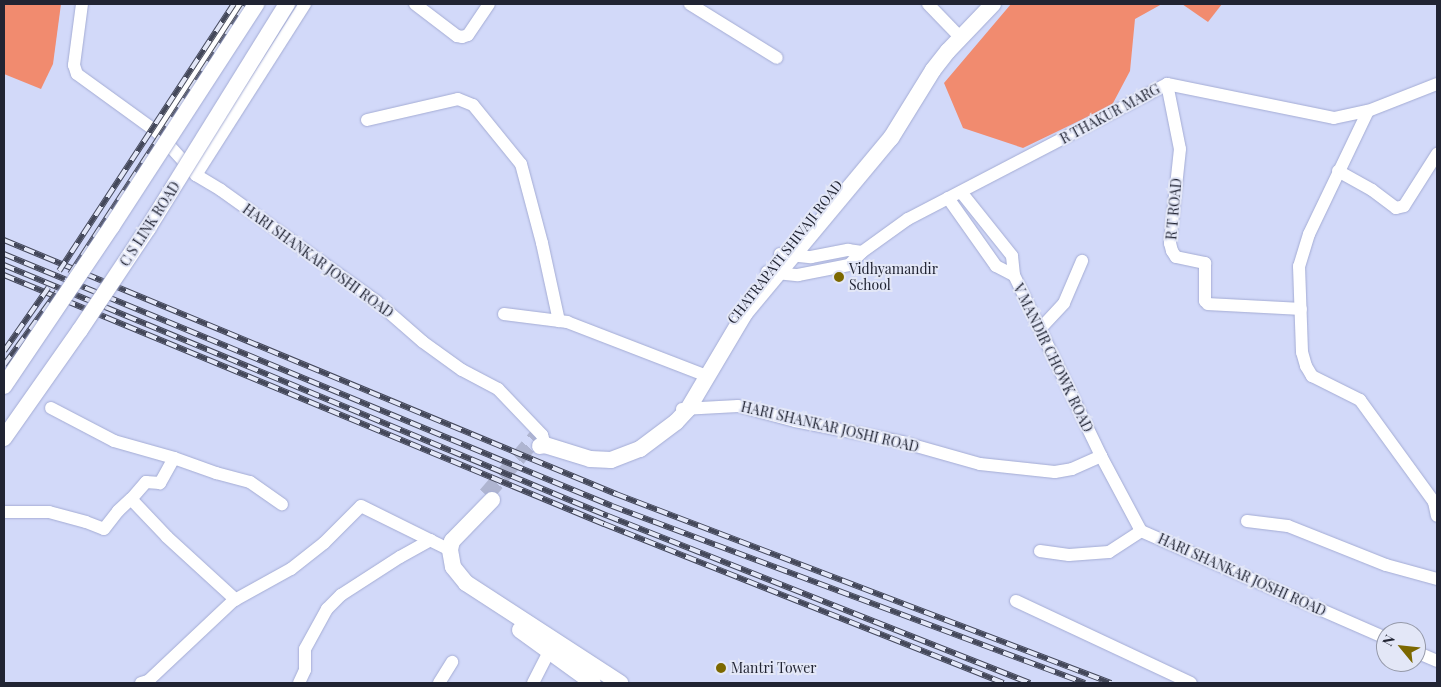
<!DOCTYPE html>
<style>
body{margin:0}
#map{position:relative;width:1441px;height:687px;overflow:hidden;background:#d2d9f9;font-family:"Playfair Display",serif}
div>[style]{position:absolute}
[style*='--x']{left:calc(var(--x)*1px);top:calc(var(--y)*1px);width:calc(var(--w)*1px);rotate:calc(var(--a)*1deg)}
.green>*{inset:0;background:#f18b6f}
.major-tunnel>*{height:16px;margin-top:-8px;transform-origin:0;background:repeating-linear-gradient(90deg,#afb5d1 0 16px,transparent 0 24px)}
.roads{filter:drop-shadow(0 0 1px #a4acd4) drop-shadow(0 0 1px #a4acd4)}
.minor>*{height:12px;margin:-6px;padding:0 6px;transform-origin:6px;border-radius:6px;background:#fff}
.major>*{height:16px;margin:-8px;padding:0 8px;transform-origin:8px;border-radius:8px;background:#fff}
.rail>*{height:5.5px;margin-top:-2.75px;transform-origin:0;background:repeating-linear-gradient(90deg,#e3e7f7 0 11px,#44485a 0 22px);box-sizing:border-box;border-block:1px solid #44485a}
.bridges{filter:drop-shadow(0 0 1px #a4acd4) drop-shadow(0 0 1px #a4acd4)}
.major-bridge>*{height:16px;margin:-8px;padding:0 8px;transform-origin:8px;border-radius:8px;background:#fff}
.dots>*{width:14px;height:14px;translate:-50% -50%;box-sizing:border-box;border:2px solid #e3e7f7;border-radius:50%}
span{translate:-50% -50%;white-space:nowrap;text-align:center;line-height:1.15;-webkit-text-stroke:4px #e3e7f7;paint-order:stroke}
.street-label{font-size:14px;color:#212433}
.poi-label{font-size:14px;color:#212433}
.left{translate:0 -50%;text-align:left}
.frame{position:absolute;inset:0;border:5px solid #212433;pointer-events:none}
.north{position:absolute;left:1376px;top:622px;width:50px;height:50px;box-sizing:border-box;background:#e3e7f7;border:1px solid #9599a9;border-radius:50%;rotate:298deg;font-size:14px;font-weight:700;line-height:20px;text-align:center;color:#212433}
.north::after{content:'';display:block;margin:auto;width:18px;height:22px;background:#7c6800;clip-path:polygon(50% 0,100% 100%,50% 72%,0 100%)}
</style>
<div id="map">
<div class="green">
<i style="clip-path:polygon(4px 4px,61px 4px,53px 64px,41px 89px,4px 74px)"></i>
<i style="clip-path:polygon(1011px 4px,1162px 4px,1135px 19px,1130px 71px,1112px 105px,1023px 148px,963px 128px,944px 83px)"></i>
<i style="clip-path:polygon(1182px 4px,1222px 4px,1208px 22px)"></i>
</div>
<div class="major-tunnel">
<i style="--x:486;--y:495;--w:78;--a:-49.2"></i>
</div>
<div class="roads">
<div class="minor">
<i style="--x:82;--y:4;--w:62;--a:97.5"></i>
<i style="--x:74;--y:65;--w:9;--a:72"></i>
<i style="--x:77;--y:74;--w:99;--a:35.9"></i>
<i style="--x:157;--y:132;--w:58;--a:47.8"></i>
<i style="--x:196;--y:175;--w:29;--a:31"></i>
<i style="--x:221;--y:190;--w:191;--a:35.6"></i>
<i style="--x:376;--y:301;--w:62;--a:41.1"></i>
<i style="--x:423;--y:342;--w:48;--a:35.7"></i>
<i style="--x:462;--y:370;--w:41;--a:27.8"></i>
<i style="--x:498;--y:389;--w:64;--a:46.3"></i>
<i style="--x:542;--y:435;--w:10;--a:73"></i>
<i style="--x:415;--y:4;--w:53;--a:37.3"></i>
<i style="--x:457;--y:36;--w:5;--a:11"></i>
<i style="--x:462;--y:37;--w:6;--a:-18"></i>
<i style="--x:468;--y:35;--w:37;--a:-56"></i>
<i style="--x:690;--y:4;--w:102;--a:31.8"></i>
<i style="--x:928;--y:4;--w:47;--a:45.9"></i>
<i style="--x:1167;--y:84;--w:66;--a:78.7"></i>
<i style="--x:1180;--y:149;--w:95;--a:96.1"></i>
<i style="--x:1170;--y:243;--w:8;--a:76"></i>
<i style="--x:1172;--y:251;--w:7;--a:56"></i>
<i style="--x:1176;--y:257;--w:30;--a:12"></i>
<i style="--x:1205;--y:263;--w:38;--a:90"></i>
<i style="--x:1205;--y:301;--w:4;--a:45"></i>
<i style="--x:1208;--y:304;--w:93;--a:3.1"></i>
<i style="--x:1368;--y:111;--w:136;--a:115.6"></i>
<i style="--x:1309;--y:234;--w:34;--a:107"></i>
<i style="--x:1299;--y:266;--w:86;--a:88"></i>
<i style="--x:1302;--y:352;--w:15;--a:74"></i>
<i style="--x:1306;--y:366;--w:12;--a:59"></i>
<i style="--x:1312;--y:376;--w:54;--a:26.6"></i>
<i style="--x:1360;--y:400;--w:126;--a:54"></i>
<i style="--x:367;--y:120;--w:93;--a:-13"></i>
<i style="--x:458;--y:99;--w:16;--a:22"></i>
<i style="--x:473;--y:105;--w:76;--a:50.9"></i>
<i style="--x:521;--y:164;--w:82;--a:75.1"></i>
<i style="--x:542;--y:243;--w:80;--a:77.7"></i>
<i style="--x:157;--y:132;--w:153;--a:-57"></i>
<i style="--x:1338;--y:171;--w:39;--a:29"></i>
<i style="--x:1372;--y:190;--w:30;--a:37"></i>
<i style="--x:1396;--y:208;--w:8;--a:-14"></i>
<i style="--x:1404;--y:206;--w:62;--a:-57.6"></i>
<i style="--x:196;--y:175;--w:203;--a:-57.5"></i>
<i style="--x:961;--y:192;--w:82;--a:51.4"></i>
<i style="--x:1012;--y:256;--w:19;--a:84"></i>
<i style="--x:948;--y:198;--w:83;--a:54.8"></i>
<i style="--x:996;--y:266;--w:20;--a:27"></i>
<i style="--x:1014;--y:275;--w:201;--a:64.3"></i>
<i style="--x:1101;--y:456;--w:85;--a:61.9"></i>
<i style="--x:780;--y:254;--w:31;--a:6"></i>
<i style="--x:811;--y:257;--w:38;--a:-11"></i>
<i style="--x:848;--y:250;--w:14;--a:8"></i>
<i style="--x:767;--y:272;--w:31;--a:6"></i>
<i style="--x:798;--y:275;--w:52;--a:-11.1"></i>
<i style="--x:849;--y:265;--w:18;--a:-45"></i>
<i style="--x:862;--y:252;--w:57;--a:-35.7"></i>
<i style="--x:908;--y:219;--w:292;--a:-27.5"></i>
<i style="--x:1167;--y:84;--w:170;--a:11.5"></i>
<i style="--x:1334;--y:118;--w:35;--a:-12"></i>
<i style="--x:1368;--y:111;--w:74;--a:-21.4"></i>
<i style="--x:504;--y:314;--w:64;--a:7.2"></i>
<i style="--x:567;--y:322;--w:150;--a:21.1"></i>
<i style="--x:1040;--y:329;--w:35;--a:-47"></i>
<i style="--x:1064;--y:303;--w:46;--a:-66.8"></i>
<i style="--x:51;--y:408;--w:71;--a:27.6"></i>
<i style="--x:114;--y:441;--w:62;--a:15.8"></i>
<i style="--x:174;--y:458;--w:29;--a:119"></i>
<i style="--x:160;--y:483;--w:14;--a:-176"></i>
<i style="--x:146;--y:482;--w:23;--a:131"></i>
<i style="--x:131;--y:499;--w:52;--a:46.5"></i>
<i style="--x:167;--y:537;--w:93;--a:42.4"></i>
<i style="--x:682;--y:409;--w:56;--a:-3.1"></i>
<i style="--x:738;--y:406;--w:59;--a:14.7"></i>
<i style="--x:795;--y:421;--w:109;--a:11.1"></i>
<i style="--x:902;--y:442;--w:81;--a:15.8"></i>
<i style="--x:980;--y:464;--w:75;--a:6.1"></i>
<i style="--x:1055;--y:472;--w:17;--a:-10"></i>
<i style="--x:1072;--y:469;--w:32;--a:-24"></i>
<i style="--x:174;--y:458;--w:45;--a:19.7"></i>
<i style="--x:216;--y:473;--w:35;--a:15"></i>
<i style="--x:250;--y:482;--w:39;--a:35"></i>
<i style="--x:1437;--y:501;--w:3;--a:162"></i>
<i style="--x:1434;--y:502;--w:14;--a:78"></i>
<i style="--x:4;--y:512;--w:45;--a:0"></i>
<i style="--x:49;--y:512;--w:38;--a:15"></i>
<i style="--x:86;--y:522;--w:19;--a:21"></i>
<i style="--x:104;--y:529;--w:23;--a:-52"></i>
<i style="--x:118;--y:511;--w:18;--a:-43"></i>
<i style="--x:1247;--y:521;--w:41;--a:7"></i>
<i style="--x:1288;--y:526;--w:105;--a:21.7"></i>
<i style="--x:1386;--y:565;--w:53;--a:15.4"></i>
<i style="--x:1141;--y:531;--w:267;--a:23.6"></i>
<i style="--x:1040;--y:551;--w:29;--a:8"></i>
<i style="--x:1069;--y:555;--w:40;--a:-4.3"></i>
<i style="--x:1109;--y:552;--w:38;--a:-33"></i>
<i style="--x:1016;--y:601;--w:193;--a:25.1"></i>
<i style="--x:1416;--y:652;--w:23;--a:23"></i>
<i style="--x:141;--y:683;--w:7;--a:-16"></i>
<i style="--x:148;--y:681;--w:117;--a:-43.3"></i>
<i style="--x:233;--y:601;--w:66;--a:-28.9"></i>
<i style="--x:291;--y:569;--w:42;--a:-38.2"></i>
<i style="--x:324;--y:543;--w:52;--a:-45"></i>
<i style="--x:361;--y:506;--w:99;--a:26.3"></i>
<i style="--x:299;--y:683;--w:14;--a:-65"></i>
<i style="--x:305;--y:670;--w:21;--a:-90"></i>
<i style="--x:305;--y:649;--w:46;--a:-61.2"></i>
<i style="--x:327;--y:609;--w:20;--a:-45"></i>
<i style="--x:341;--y:595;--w:70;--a:-32.8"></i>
<i style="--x:400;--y:557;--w:35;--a:-29"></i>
<i style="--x:439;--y:683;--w:25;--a:-58"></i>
<i style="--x:533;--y:683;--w:36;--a:-63"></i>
</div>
<div class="major">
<i style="--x:540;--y:446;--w:5;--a:-11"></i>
<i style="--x:545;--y:445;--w:47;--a:17.3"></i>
<i style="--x:590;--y:459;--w:21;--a:3"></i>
<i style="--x:611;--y:460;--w:31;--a:-21"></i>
<i style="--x:640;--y:449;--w:45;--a:-36.9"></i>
<i style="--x:676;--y:422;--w:18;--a:-47"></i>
<i style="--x:688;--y:409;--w:112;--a:-59.3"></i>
<i style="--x:745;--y:313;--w:228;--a:-50.2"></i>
<i style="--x:891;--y:138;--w:80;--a:-58.3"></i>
<i style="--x:933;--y:70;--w:24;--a:-52"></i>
<i style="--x:948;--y:51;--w:65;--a:-46.2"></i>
<i style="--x:492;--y:500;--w:57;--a:134.3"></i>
<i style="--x:452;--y:541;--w:9;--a:103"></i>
<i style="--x:450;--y:550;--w:17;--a:80"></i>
<i style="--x:453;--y:567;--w:21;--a:51"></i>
<i style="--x:466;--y:583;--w:184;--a:33"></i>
<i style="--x:520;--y:630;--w:90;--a:36"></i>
</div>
</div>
<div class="rail">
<i style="--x:4;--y:240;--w:663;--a:22.54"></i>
<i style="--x:616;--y:494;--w:530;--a:20.9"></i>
<i style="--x:4;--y:254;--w:658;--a:22.51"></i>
<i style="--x:612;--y:506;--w:505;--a:20.52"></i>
<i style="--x:4;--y:265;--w:654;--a:22.57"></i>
<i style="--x:608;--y:516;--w:454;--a:21.6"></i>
<i style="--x:59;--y:271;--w:319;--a:-56.8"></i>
<i style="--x:70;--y:274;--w:322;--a:-56.9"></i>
<i style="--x:4;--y:275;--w:650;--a:22.54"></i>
<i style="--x:604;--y:524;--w:430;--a:21.7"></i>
<i style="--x:4;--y:351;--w:77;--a:-55.1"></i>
<i style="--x:4;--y:365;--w:90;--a:-54"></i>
</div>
<div class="bridges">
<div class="major-bridge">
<i style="--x:4;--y:386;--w:193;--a:-56"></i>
<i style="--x:112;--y:226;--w:265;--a:-57"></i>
<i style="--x:4;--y:438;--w:132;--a:-54.9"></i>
<i style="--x:80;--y:330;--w:123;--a:-56.3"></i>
<i style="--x:148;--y:228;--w:264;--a:-58.2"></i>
</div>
</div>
<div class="dots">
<i style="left:839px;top:277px;background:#7c6800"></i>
<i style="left:721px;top:668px;background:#7c6800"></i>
</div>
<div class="street-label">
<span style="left:1110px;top:114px;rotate:-28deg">R THAKUR MARG</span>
<span style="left:1174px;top:209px;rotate:-85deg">R T ROAD</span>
<span style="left:150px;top:224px;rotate:-57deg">C S LINK ROAD</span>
<span style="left:785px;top:252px;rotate:-52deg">CHATRAPATI SHIVAJI ROAD</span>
<span style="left:318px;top:261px;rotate:36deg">HARI SHANKAR JOSHI ROAD</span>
<span style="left:1053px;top:358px;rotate:64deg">V MANDIR CHOWK ROAD</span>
<span style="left:830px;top:427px;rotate:13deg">HARI SHANKAR JOSHI ROAD</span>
<span style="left:1242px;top:575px;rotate:24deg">HARI SHANKAR JOSHI ROAD</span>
</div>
<div class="poi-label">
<span class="left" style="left:849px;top:277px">Vidhyamandir<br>School</span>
<span class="left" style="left:731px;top:668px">Mantri Tower</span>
</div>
<div class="frame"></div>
<div class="north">N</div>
</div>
